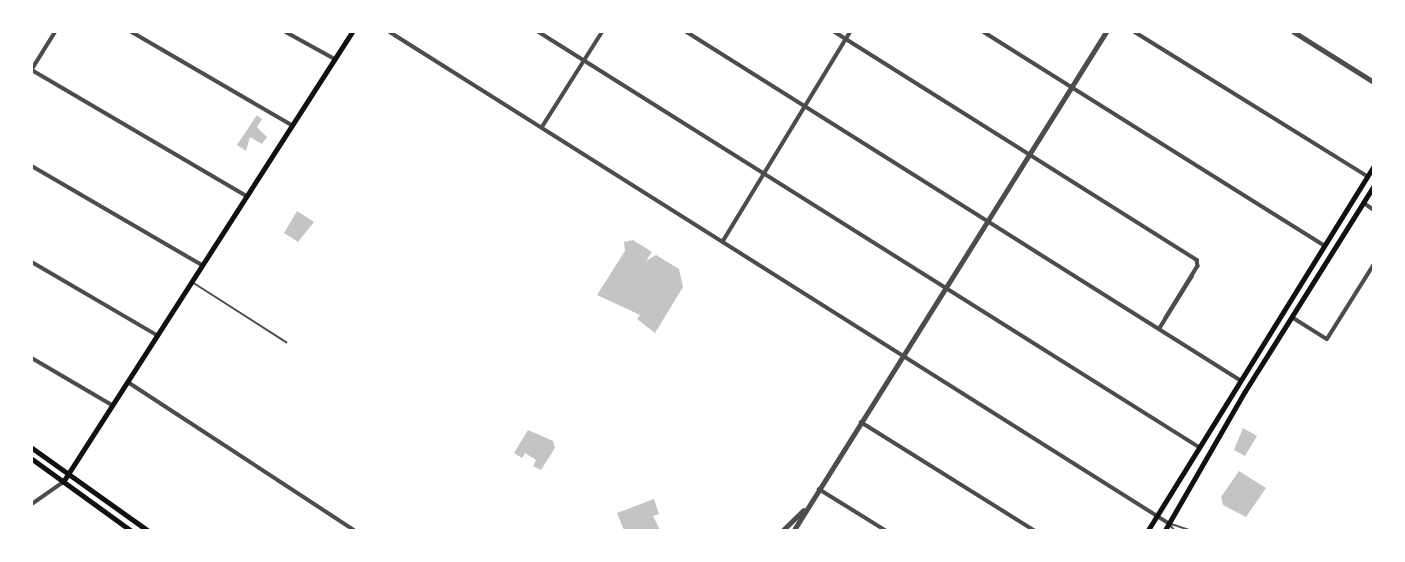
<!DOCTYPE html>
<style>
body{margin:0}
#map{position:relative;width:1405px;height:562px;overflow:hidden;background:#fff;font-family:"PT Sans Narrow",sans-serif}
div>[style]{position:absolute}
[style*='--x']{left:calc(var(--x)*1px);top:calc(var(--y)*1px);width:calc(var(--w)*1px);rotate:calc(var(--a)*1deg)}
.building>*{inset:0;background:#c4c4c4}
.service>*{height:2px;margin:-1px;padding:0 1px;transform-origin:1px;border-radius:1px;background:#4c4c4c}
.minor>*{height:3.5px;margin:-1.75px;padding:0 1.75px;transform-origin:1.75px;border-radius:1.75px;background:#4c4c4c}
.tertiary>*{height:4.5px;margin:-2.25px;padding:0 2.25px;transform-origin:2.25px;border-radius:2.25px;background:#4c4c4c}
.secondary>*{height:4.5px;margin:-2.25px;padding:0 2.25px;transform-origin:2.25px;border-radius:2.25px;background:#111}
.primary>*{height:5px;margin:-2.5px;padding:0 2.5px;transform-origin:2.5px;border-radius:2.5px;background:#111}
span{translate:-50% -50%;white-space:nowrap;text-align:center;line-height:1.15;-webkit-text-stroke:7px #fff;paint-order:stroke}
.frame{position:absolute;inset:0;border:33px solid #fff;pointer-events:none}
</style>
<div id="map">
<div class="building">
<i style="clip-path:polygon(257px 115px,262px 119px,257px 127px,267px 137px,262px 144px,250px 137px,246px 151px,237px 145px)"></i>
<i style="clip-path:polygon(297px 211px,314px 222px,298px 242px,284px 233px)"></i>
<i style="clip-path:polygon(633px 240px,652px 252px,646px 261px,656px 255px,679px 269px,683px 287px,655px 333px,637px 319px,640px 315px,597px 295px,625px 251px,624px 242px)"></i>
<i style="clip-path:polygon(1243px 428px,1257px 436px,1245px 456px,1234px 450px)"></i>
<i style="clip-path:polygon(528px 430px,553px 441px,555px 448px,541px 470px,533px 466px,536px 460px,525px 453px,522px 458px,514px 453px)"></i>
<i style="clip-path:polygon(1239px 471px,1266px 488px,1246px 517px,1223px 505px,1221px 497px)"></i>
<i style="clip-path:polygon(654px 499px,659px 514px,653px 516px,660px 530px,624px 530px,617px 513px)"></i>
</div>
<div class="service">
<i style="--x:192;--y:282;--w:112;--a:32.6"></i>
<i style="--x:1171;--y:524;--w:19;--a:18"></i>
<i style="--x:1170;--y:525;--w:6;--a:51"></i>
</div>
<div class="minor">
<i style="--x:132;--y:32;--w:185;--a:30.2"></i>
<i style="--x:286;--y:32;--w:56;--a:28.9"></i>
<i style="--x:390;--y:32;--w:922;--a:32.24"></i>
<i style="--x:539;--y:32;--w:780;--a:32.16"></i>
<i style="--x:687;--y:32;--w:653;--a:32.18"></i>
<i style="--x:835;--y:32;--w:428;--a:32.2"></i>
<i style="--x:1197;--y:260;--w:6;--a:81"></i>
<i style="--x:1198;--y:266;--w:61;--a:121.6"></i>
<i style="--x:984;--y:32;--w:401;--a:32.1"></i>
<i style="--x:1135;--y:32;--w:273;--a:31.8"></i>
<i style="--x:32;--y:69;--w:44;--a:-58.1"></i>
<i style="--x:32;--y:70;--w:249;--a:30.4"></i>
<i style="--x:542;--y:127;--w:112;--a:-57.7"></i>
<i style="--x:32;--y:166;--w:197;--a:30.2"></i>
<i style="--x:1364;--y:203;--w:12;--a:35"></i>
<i style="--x:723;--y:241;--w:245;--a:-58.7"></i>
<i style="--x:32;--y:262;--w:145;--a:30.3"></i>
<i style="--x:1292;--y:317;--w:41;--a:32.2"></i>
<i style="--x:1327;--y:339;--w:89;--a:-57.9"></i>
<i style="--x:1159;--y:329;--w:62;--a:-58.1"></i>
<i style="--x:32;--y:358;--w:93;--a:30.4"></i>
<i style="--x:128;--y:382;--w:270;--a:33.2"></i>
<i style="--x:861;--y:422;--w:204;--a:32"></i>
<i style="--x:819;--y:489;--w:78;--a:31.8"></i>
<i style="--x:32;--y:504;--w:38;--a:-35"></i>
</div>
<div class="tertiary">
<i style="--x:1294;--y:32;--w:94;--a:32"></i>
<i style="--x:783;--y:530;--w:28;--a:-44"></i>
<i style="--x:794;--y:530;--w:588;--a:-57.93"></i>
</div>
<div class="secondary">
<i style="--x:63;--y:482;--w:535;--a:-57.29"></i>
</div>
<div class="primary">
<i style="--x:32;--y:448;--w:141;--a:35.5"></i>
<i style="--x:32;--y:459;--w:121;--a:35.9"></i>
<i style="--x:1148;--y:530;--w:428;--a:-58.2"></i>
<i style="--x:1165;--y:530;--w:160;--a:-60.1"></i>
<i style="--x:1245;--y:391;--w:243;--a:-57.9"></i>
</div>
<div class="frame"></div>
</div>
